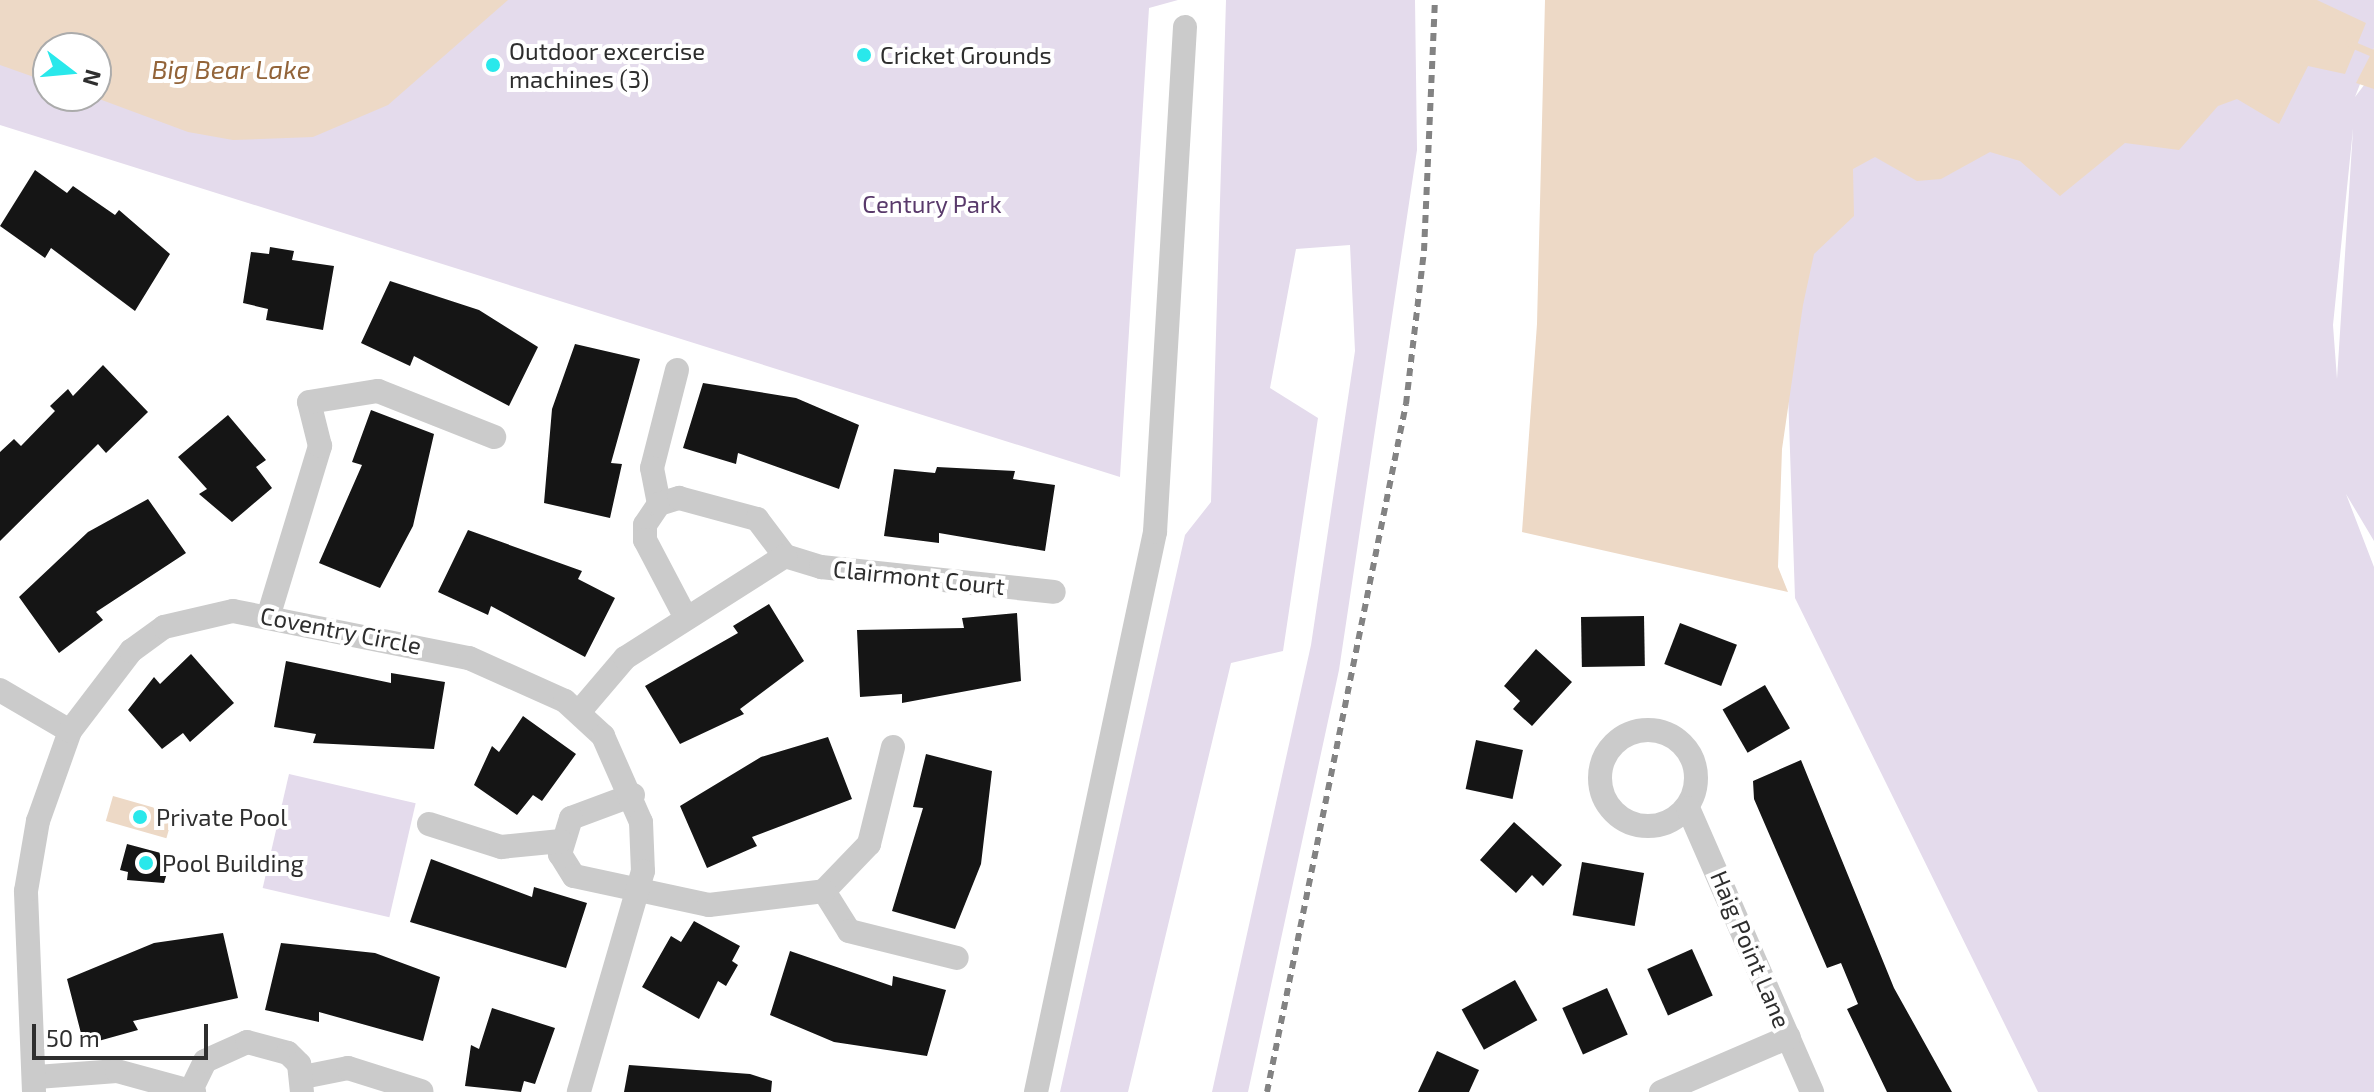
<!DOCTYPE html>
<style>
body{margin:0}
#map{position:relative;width:2374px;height:1092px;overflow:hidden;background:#fff;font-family:"Exo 2",sans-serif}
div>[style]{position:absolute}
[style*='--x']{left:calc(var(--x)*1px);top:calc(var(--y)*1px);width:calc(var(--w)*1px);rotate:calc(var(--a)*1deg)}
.green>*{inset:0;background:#e4dbec;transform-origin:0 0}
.water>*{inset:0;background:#edd9c6;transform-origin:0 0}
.stream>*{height:7px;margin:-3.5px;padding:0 3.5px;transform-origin:3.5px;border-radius:3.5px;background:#edd9c6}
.building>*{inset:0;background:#151515;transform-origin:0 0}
.street>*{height:24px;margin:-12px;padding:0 12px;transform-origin:12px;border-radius:12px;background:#cbcbcb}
.street>.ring{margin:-12px;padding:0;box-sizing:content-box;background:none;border:24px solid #cbcbcb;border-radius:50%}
.rail>*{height:6px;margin-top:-3px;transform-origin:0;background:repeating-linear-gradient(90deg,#838383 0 8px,transparent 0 14px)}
.dots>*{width:22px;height:22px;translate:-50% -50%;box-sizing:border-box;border:4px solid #fff;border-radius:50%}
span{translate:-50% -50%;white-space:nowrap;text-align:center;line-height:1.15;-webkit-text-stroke:8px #fff;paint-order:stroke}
.poi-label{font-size:24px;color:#2e2e2e}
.left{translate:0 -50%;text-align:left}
.park-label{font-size:24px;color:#593a6b}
.street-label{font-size:24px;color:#2e2e2e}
.water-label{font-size:26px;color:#936439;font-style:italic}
.north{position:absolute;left:32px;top:32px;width:80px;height:80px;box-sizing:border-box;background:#fff;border:2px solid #ababab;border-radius:50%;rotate:106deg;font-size:22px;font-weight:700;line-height:32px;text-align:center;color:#2e2e2e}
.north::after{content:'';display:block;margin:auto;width:28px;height:36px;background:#29e8eb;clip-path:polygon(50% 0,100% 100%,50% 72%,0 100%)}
.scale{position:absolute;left:32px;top:1024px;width:176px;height:36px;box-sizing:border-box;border:4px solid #2e2e2e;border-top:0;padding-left:10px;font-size:24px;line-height:28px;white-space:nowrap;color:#2e2e2e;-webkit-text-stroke:6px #fff;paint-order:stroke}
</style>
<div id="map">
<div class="green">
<i style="clip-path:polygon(evenodd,0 0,1178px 0,1149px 8px,1120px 477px,0 125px,0 0,48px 48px,96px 48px,96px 96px,48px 96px,48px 48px)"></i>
<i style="clip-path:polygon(1226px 0,1415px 0,1417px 150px,1339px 670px,1248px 1092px,1212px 1092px,1311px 645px,1355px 351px,1350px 245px,1296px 249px,1270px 388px,1318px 418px,1283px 651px,1231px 663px,1128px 1092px,1060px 1092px,1185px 535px,1211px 502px)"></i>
<i style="clip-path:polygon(evenodd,2213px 0,2374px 0,2374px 48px,2355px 97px,2374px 72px,2374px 541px,2346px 494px,2374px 567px,2374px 1092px,2038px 1092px,1795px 598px,1787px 363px,1817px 174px,2213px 0,2353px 129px,2353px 130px,2337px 379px,2333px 325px,2353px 129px)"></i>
<i style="left:289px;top:774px;width:130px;height:117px;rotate:13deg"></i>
</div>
<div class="water">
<i style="clip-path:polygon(0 0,508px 0,388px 105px,313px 137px,233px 140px,188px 132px,91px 96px,96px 48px,48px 48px,48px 82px,0 65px)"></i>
<i style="clip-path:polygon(1545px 0,2317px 0,2366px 23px,2345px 74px,2308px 66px,2279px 124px,2237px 99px,2218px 106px,2179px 150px,2125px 143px,2060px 196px,2020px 161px,1990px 152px,1941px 179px,1917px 181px,1875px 157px,1853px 169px,1854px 216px,1814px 254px,1803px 305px,1782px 449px,1778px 567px,1788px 592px,1522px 532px,1537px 324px)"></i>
<i style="clip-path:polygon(2374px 48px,2374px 89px,2356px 83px)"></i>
<i style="left:113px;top:796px;width:63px;height:26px;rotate:16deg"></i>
</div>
<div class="stream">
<i style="--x:2349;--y:43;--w:26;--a:23"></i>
</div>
<div class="building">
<i style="clip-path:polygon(35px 170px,67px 193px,73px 186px,115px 215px,119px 210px,170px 254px,135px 311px,51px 248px,45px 258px,0 226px)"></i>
<i style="clip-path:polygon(270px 247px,294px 251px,292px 260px,334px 266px,323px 330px,266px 320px,268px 309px,243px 303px,251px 252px,269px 254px)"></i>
<i style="clip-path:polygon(390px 281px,479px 310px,538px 347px,509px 406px,414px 356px,410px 366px,361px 343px)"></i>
<i style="clip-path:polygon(575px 344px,640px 359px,611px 463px,622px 464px,610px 518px,544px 503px,552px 409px)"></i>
<i style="clip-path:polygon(103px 365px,148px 412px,106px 453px,98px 444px,0 541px,0 452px,14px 439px,21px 446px,55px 411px,50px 406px,68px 389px,73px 396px)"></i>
<i style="clip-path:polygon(703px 383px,796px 398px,859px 425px,839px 489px,738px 453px,736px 464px,683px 448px)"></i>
<i style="clip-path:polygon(371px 410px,434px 434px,413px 526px,380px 588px,319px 563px,362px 465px,352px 462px)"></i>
<i style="clip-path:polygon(228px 415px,266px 460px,256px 467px,272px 488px,232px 522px,199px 494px,207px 489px,178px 457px)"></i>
<i style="clip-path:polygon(937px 467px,1015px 471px,1013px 479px,1055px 485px,1045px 551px,939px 533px,939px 543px,884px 536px,894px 469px,935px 473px)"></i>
<i style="clip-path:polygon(148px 499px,186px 553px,96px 612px,103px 620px,59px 653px,19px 597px,88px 532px)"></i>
<i style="clip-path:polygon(468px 530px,582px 571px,578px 579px,615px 598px,585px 657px,491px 606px,488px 615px,438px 592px)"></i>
<i style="clip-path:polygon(769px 604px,804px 661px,740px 709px,744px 714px,680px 744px,645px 686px,738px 633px,733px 626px)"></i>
<i style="clip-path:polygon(1017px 613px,1021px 681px,902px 703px,902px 694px,860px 697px,857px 630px,964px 628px,962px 618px)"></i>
<i style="left:1644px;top:616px;width:50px;height:63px;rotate:89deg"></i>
<i style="left:1680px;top:623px;width:61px;height:44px;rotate:21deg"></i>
<i style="clip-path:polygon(1536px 649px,1572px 682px,1532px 726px,1513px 709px,1520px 701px,1504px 686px)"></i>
<i style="clip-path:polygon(191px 654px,234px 703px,190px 742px,183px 733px,162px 749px,128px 710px,154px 677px,160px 684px)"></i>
<i style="clip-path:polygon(286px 661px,391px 683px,391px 673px,445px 682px,434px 749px,313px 743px,316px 734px,274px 727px)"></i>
<i style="left:1765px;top:685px;width:50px;height:49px;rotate:60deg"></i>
<i style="clip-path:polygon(523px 716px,576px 754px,542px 801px,533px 795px,517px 815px,474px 785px,492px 746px,499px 752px)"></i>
<i style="clip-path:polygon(828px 737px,852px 799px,752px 837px,757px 846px,707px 868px,680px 806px,761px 757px)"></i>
<i style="left:1476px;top:740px;width:48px;height:50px;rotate:12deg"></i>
<i style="clip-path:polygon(926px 754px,992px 771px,981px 864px,955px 929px,892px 911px,923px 808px,913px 807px)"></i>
<i style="clip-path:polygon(1801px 760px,1894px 988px,1952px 1092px,1887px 1092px,1847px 1009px,1858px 1004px,1841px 963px,1827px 968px,1754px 799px,1753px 781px)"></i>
<i style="clip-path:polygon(1514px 822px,1562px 865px,1543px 886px,1532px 875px,1516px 893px,1480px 860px)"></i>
<i style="clip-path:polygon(127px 844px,172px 856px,164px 883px,127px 880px,128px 872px,120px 870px)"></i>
<i style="clip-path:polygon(431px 859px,532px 897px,534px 887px,587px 903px,566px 968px,410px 922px)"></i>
<i style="left:1582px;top:862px;width:63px;height:54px;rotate:10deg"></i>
<i style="clip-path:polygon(694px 921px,740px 946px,732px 961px,738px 965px,726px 986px,718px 981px,699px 1019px,642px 987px,671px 936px,681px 942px)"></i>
<i style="clip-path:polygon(223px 933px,238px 998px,133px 1021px,138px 1030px,84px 1045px,67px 979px,154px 943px)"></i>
<i style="clip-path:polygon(281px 943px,375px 953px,440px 977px,423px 1041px,319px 1012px,319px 1022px,265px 1010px)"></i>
<i style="left:1692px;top:949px;width:51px;height:49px;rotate:66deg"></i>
<i style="clip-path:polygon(790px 951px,892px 986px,893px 976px,946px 990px,927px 1056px,834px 1042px,770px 1015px)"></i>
<i style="left:1515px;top:980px;width:46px;height:61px;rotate:61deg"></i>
<i style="left:1607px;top:988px;width:51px;height:49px;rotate:66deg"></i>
<i style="clip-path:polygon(492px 1008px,555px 1028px,535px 1084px,524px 1081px,521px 1092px,465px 1086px,471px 1045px,479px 1049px)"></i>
<i style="clip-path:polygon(1437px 1051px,1479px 1070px,1469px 1092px,1418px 1092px)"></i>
<i style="clip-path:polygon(629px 1065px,750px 1074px,772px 1081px,771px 1092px,624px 1092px)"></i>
</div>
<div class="street">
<i style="--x:677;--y:370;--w:101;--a:104.3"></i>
<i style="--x:652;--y:468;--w:37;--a:79"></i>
<i style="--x:659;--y:504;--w:25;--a:124"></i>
<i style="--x:645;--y:525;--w:15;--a:90"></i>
<i style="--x:645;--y:540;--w:88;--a:62.3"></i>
<i style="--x:659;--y:504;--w:21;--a:-17"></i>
<i style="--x:679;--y:498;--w:81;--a:15.1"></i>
<i style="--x:757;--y:519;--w:46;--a:52.9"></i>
<i style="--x:785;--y:556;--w:38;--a:17"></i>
<i style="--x:821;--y:567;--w:234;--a:6.1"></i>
<i style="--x:269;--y:614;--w:176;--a:-73.1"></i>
<i style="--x:320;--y:446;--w:45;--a:-104"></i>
<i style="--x:309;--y:402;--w:70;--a:-9.1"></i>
<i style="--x:378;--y:391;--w:125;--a:21.6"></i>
<i style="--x:0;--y:690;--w:81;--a:30.4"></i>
<i style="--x:579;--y:712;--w:71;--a:-49.6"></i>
<i style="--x:625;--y:658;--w:190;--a:-32.5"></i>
<i class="ring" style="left:1600px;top:730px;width:72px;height:72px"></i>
<i style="--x:893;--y:747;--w:100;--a:103.9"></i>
<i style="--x:869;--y:844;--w:65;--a:133.8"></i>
<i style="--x:824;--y:891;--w:47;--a:58"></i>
<i style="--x:849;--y:931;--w:111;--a:14"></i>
<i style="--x:633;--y:795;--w:66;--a:159.6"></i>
<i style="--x:571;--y:818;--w:38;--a:107"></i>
<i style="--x:560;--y:854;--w:26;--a:58"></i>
<i style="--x:574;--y:876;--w:138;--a:12.1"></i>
<i style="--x:709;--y:905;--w:116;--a:-6.9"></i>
<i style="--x:1688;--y:808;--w:310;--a:66.4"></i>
<i style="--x:429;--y:824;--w:76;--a:17.7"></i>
<i style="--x:501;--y:847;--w:60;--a:-5.7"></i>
<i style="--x:37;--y:1077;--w:80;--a:-4.3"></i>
<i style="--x:117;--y:1071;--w:80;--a:15.3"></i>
<i style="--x:303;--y:1077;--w:46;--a:-11.3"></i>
<i style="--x:348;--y:1068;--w:77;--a:17.5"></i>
<i style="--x:192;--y:1088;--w:30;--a:-64"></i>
<i style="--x:205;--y:1061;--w:46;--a:-24.3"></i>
<i style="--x:247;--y:1042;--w:42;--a:15"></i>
<i style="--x:288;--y:1053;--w:16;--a:45"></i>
<i style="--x:299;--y:1064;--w:28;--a:84"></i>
<i style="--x:34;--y:1092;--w:201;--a:-92.3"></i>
<i style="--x:26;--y:891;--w:71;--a:-80.3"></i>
<i style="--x:38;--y:821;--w:96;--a:-70.4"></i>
<i style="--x:70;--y:731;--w:101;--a:-52.7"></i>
<i style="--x:131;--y:651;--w:41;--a:-36"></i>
<i style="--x:164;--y:627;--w:71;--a:-13.1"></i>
<i style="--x:233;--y:611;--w:241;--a:11.3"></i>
<i style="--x:469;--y:658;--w:105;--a:24.1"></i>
<i style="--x:565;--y:701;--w:52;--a:42.6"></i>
<i style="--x:603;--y:736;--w:94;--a:66.2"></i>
<i style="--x:641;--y:822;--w:49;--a:87.7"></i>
<i style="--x:643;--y:871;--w:230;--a:106.2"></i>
<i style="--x:1036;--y:1092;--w:573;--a:-78"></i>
<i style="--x:1155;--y:532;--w:506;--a:-86.6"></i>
<i style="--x:1661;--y:1092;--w:139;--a:-23.3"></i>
</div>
<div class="rail">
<i style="--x:1267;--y:1092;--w:702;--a:-78.58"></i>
<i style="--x:1406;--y:404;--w:154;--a:-83.3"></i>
<i style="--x:1424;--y:251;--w:251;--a:-87.5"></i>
</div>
<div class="dots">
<i style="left:864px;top:55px;background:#29e8eb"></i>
<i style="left:493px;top:65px;background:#29e8eb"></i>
<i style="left:140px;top:817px;background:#29e8eb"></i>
<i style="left:146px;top:863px;background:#29e8eb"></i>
</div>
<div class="poi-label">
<span class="left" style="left:509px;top:65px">Outdoor excercise<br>machines (3)</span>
<span class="left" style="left:880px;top:55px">Cricket Grounds</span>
<span class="left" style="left:156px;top:817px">Private Pool</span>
<span class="left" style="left:162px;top:863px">Pool Building</span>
</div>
<div class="park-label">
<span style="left:932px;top:204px">Century Park</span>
</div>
<div class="street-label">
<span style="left:919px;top:577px;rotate:6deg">Clairmont Court</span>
<span style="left:341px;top:630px;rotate:11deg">Coventry Circle</span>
<span style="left:1751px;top:949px;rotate:67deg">Haig Point Lane</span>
</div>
<div class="water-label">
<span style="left:231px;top:69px">Big Bear Lake</span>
</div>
<div class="north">N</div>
<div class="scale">50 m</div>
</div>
